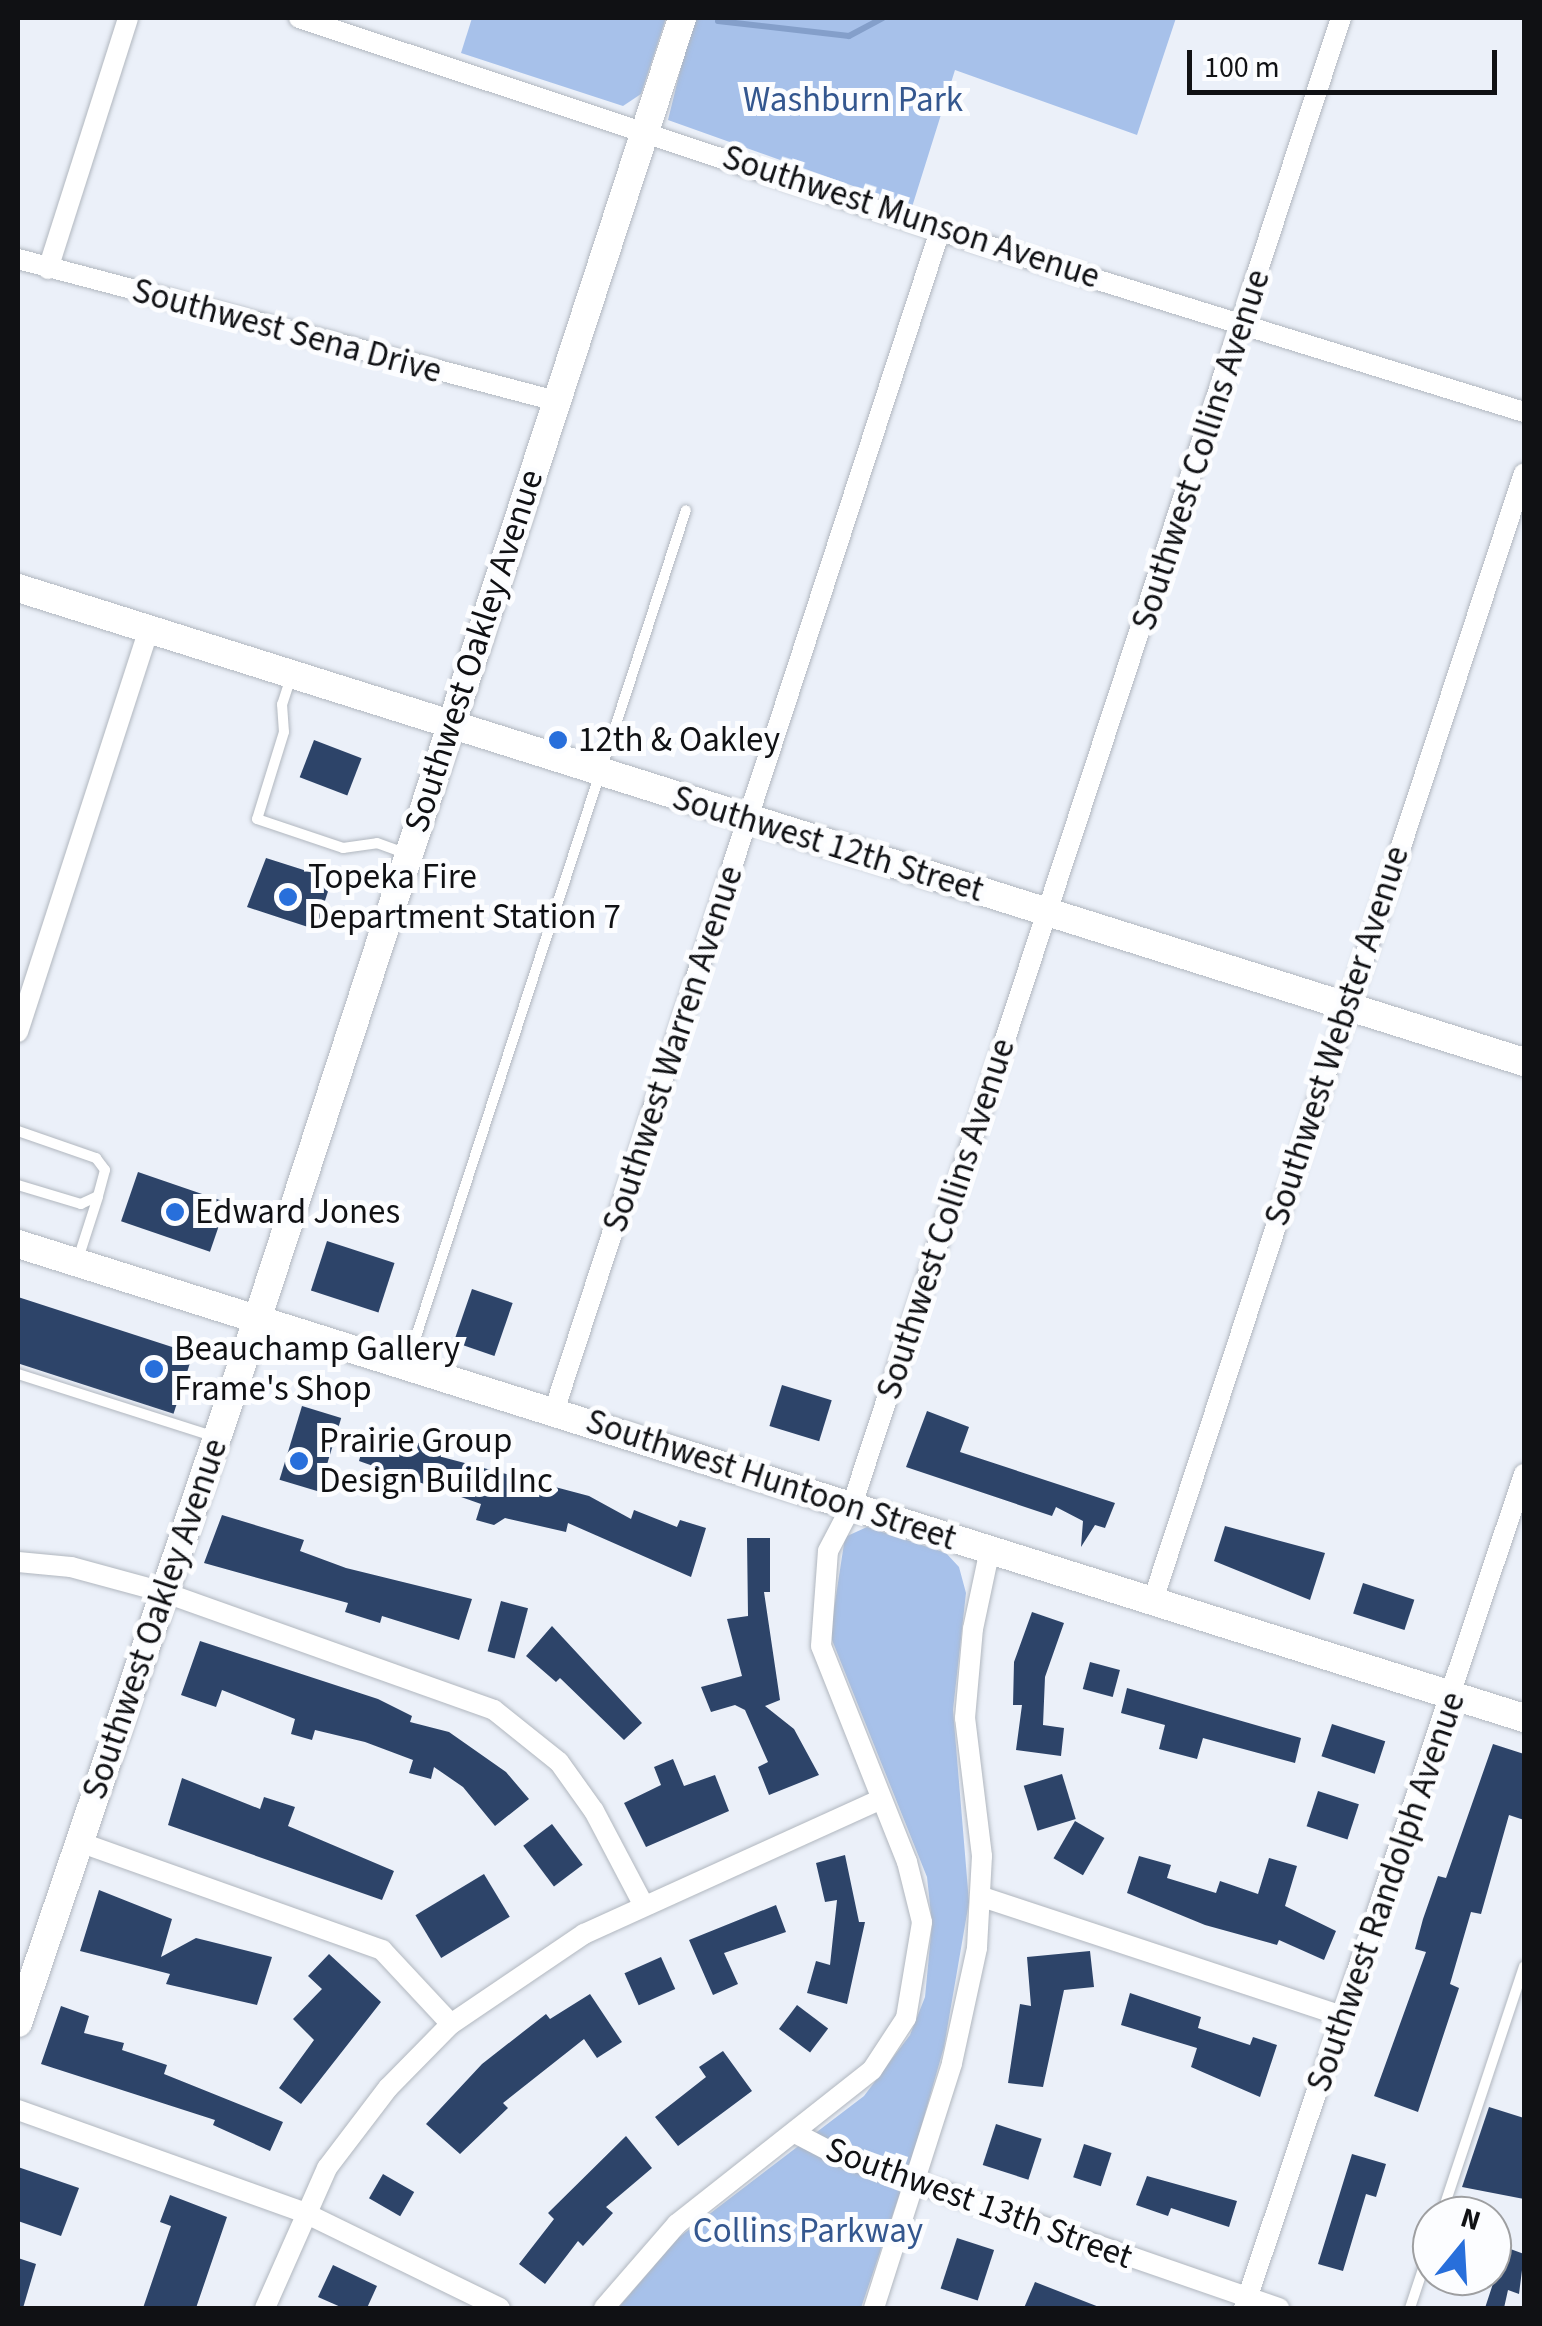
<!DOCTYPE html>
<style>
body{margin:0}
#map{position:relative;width:1542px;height:2326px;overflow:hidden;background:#ebf0f9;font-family:"Source Sans 3",sans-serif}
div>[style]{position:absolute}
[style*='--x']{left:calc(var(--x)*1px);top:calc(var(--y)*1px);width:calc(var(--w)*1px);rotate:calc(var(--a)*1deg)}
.green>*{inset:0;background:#a7c1ea}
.stream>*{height:6px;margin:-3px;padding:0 3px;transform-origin:3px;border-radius:3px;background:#849fca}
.building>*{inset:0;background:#2d4469;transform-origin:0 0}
.roads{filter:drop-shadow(0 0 2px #b1b7bf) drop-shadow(0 0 2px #b1b7bf)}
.lane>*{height:10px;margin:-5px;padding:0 5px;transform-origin:5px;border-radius:5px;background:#fff}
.street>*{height:20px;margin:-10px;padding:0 10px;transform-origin:10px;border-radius:10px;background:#fff}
.secondary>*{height:28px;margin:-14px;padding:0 14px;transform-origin:14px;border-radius:14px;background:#fff}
.dots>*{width:28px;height:28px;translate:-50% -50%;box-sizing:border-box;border:5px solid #fcfdff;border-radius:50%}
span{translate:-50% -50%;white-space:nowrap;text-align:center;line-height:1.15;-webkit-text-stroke:10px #fcfdff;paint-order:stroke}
.park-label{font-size:35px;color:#34578f}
.street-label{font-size:35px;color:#101114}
.poi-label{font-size:35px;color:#101114}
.left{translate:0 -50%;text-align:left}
.frame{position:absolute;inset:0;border:20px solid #101114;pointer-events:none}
.north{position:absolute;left:1412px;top:2196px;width:100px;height:100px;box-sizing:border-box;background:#fcfdff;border:2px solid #9e9fa1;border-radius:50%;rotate:18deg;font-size:28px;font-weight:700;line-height:40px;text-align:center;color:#101114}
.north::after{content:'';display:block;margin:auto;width:35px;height:45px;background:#286fdb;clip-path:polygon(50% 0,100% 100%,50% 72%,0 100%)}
.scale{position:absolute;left:1187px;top:50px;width:310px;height:45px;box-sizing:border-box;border:5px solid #101114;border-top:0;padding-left:12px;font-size:30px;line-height:35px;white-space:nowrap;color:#101114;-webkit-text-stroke:8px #fcfdff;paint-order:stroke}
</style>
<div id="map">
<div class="green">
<i style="clip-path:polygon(472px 18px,666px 18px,641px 94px,623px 106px,461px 53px)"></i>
<i style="clip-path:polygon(693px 18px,1176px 18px,1137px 135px,955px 70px,912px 207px,668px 120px)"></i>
<i style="clip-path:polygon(867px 1527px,946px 1553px,959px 1567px,966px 1593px,953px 1710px,969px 1902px,944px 2047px,914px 2152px,861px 2308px,618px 2308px,678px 2238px,864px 2096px,910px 2035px,925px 1997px,932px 1924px,927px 1877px,830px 1635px,845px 1537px)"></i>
</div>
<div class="stream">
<i style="--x:718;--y:21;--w:132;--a:6.5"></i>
<i style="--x:849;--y:36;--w:38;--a:-28"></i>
</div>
<div class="building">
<i style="left:314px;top:740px;width:51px;height:40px;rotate:21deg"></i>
<i style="clip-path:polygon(266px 858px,332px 879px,322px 910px,326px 916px,308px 927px,247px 907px)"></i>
<i style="left:138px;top:1172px;width:94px;height:52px;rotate:19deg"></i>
<i style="left:327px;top:1241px;width:71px;height:52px;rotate:18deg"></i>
<i style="left:472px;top:1289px;width:43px;height:56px;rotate:19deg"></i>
<i style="left:18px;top:1297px;width:184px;height:63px;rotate:18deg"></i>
<i style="left:782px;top:1385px;width:52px;height:43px;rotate:17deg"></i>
<i style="left:302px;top:1406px;width:41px;height:77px;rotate:17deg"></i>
<i style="clip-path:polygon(927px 1411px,969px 1427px,960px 1452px,1115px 1503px,1105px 1528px,1095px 1525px,1081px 1547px,1083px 1521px,1056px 1507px,1052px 1516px,906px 1467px)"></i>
<i style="clip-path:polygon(368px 1427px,444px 1451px,442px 1457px,589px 1496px,631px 1519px,634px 1510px,677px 1527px,680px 1520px,706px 1528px,691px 1577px,568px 1523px,566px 1532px,505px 1518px,494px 1525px,476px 1520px,481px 1504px,359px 1461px)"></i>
<i style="clip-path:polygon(222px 1515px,304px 1540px,300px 1551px,346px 1568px,472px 1599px,459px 1640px,382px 1616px,380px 1623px,345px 1612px,348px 1603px,204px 1563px)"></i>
<i style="clip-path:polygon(1225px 1526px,1325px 1553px,1310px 1600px,1214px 1561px)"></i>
<i style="clip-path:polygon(747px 1538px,770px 1538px,770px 1592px,764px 1592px,780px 1700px,765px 1706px,794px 1729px,819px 1775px,769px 1795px,758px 1767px,768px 1762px,745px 1710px,735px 1705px,711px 1712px,701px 1687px,742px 1676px,727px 1619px,748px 1616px)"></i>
<i style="left:1363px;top:1583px;width:54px;height:32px;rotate:18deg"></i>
<i style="left:501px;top:1601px;width:28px;height:52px;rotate:15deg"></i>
<i style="clip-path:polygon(1032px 1612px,1064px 1623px,1045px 1677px,1043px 1725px,1064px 1728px,1061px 1756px,1016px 1750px,1022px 1705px,1013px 1705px,1014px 1662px)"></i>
<i style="clip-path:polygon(552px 1626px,642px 1723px,624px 1740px,560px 1678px,556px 1682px,526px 1656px)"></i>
<i style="clip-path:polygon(200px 1641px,378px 1699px,412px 1716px,410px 1722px,449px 1732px,506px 1772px,529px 1799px,495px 1826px,463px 1787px,434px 1767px,431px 1779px,409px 1773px,413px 1760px,365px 1742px,315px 1730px,312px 1740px,291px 1734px,295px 1719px,222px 1690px,216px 1707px,181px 1695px)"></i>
<i style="left:1090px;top:1662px;width:31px;height:28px;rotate:15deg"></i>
<i style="clip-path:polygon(1127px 1688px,1301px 1738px,1295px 1763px,1203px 1738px,1197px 1759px,1159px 1749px,1165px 1725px,1121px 1713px)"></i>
<i style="left:1332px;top:1724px;width:56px;height:34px;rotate:18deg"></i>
<i style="clip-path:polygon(1493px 1744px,1524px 1754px,1524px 1820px,1509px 1815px,1481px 1914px,1471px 1912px,1450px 1984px,1459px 1988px,1418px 2112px,1374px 2096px,1426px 1952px,1415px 1949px,1423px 1919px,1438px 1876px,1446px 1878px)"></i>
<i style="clip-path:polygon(673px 1759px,684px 1786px,715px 1775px,729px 1811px,646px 1847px,624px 1803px,661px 1785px,654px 1767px)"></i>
<i style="left:1062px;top:1774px;width:47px;height:40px;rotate:73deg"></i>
<i style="clip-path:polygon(182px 1778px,260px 1809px,264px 1797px,295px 1807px,288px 1826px,394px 1871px,382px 1900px,168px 1825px)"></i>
<i style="left:1318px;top:1791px;width:43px;height:37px;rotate:18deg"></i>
<i style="left:1075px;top:1821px;width:34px;height:43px;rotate:30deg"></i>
<i style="left:552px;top:1824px;width:51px;height:36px;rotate:53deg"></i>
<i style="clip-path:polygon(845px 1855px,859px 1922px,865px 1922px,847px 2004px,807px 1993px,816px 1961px,830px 1965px,837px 1900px,825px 1902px,816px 1863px)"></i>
<i style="clip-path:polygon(1139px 1856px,1171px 1865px,1167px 1878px,1216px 1893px,1220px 1881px,1258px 1894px,1269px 1858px,1297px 1866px,1285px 1906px,1336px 1931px,1324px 1960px,1279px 1940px,1277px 1945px,1205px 1925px,1127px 1893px)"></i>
<i style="left:484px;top:1874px;width:50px;height:80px;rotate:59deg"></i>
<i style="clip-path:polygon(99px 1890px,172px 1919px,161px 1957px,196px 1938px,272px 1957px,257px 2005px,166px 1984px,170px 1974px,80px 1951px)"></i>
<i style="clip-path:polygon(776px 1905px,786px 1932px,724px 1953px,738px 1984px,713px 1995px,689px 1940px)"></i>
<i style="clip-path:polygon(1090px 1951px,1094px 1987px,1064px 1990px,1043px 2087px,1008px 2083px,1020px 2004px,1031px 2006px,1027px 1957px)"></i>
<i style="clip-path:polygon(329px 1954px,381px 2002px,301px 2104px,279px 2088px,314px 2040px,293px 2019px,322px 1989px,308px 1976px)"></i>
<i style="left:661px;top:1957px;width:35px;height:40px;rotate:66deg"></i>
<i style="clip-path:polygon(1130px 1993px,1201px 2017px,1198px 2028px,1250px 2045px,1253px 2037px,1277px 2045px,1260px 2097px,1191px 2067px,1197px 2048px,1121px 2025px)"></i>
<i style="clip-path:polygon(590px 1994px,622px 2042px,597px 2058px,584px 2039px,503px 2103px,508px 2108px,460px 2154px,426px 2124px,482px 2064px,546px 2014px,550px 2019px)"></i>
<i style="left:797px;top:2005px;width:39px;height:30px;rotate:37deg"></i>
<i style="clip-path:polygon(61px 2006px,89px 2016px,84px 2033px,124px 2043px,122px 2050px,167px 2065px,164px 2074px,283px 2122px,270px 2151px,213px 2125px,215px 2120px,41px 2064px)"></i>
<i style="clip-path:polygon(723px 2051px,752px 2091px,678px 2146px,655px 2117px,706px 2077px,699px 2067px)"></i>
<i style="clip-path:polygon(1489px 2107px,1524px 2118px,1524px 2199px,1462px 2187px)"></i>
<i style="left:996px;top:2124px;width:48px;height:43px;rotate:18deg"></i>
<i style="clip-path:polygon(626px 2136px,652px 2168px,606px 2207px,613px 2213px,583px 2246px,578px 2241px,545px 2284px,519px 2264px,554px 2219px,548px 2213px)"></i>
<i style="left:1084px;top:2144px;width:29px;height:35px;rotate:18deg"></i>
<i style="clip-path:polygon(1352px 2154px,1386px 2164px,1376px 2197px,1366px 2194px,1343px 2271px,1318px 2264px)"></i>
<i style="clip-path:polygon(18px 2167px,79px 2188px,61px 2236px,18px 2221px)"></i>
<i style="left:383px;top:2174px;width:36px;height:28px;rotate:30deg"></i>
<i style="clip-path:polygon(1147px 2176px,1237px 2201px,1229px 2227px,1171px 2208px,1168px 2216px,1136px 2205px)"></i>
<i style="clip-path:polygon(170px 2195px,227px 2217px,196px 2308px,143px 2308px,171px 2226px,160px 2222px)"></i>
<i style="left:957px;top:2238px;width:39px;height:53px;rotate:18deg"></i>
<i style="clip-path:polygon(1505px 2247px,1524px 2254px,1519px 2294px,1508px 2290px,1504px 2308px,1485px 2308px)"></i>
<i style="clip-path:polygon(18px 2258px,36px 2264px,23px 2308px,18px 2308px)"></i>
<i style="clip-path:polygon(333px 2265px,377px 2286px,367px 2308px,343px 2308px,318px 2297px)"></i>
<i style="clip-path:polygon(1035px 2282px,1099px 2307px,1099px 2308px,1024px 2308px)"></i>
</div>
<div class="roads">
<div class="lane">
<i style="--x:292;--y:674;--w:32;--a:108"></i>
<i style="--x:282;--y:704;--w:28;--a:86"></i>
<i style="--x:284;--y:732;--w:91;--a:107.2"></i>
<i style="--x:257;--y:819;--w:91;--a:18.6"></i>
<i style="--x:343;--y:848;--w:34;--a:-8"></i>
<i style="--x:377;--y:843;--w:30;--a:20"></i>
<i style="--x:18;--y:1131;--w:83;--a:19.1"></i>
<i style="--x:96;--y:1158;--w:15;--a:53"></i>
<i style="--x:105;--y:1170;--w:27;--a:105"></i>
<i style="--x:98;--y:1196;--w:19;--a:155"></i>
<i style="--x:81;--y:1204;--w:66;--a:-163.2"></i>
<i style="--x:77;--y:1262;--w:68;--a:-72.1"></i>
<i style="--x:407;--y:1364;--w:898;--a:-71.91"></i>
<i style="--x:18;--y:1374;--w:208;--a:17.7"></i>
<i style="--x:1441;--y:2216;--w:263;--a:-71.6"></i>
<i style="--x:1410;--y:2308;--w:70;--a:-71.6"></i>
</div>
<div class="street">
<i style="--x:299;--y:18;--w:675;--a:18.38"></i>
<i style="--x:940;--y:231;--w:611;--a:17.22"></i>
<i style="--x:18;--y:259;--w:556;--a:14.79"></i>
<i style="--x:48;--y:269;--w:263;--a:-72.3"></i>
<i style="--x:18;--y:1032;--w:424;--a:-72"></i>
<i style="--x:554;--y:1411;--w:1242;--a:-71.89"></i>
<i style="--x:18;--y:1562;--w:53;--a:5.4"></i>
<i style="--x:71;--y:1567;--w:95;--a:15.2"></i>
<i style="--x:163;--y:1592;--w:351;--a:19.6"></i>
<i style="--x:494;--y:1710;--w:83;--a:38.7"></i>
<i style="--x:559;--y:1762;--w:60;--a:54.5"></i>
<i style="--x:594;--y:1811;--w:107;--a:62.2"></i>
<i style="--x:1153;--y:1600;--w:1186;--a:-71.78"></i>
<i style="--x:79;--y:1842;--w:322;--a:19.6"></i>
<i style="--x:382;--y:1950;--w:101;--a:47"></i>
<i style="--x:982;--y:1897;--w:382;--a:18.3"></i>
<i style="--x:18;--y:2110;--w:303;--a:19.7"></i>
<i style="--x:303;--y:2212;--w:219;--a:26"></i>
<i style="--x:795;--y:2133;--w:47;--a:27.6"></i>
<i style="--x:837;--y:2155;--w:468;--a:19.1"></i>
<i style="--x:265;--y:2308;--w:153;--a:-66.1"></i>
<i style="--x:327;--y:2168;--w:101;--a:-52.7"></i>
<i style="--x:388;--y:2088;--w:90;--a:-45.5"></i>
<i style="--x:451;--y:2024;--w:161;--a:-34.1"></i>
<i style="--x:584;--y:1934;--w:326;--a:-24.4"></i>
<i style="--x:604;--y:2308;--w:111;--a:-49"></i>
<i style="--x:677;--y:2224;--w:248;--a:-38.3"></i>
<i style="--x:872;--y:2070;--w:62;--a:-56.8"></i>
<i style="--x:906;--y:2018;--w:97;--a:-80.5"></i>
<i style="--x:922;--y:1922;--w:62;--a:-104"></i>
<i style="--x:907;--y:1862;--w:232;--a:-111.7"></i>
<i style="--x:821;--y:1646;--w:95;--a:-85.8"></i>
<i style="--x:828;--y:1551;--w:52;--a:-62.4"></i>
<i style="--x:852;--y:1505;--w:1565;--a:-71.8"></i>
<i style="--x:874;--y:2308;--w:257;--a:-72.3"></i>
<i style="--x:952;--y:2063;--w:118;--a:-77.7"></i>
<i style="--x:977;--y:1948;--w:92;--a:-86.9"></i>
<i style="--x:982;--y:1856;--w:139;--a:-97"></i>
<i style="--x:965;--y:1718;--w:89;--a:-84.9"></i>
<i style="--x:973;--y:1629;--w:82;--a:-78"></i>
<i style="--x:1244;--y:2308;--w:880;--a:-71.44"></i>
</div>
<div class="secondary">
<i style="--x:18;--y:588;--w:1579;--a:17.47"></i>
<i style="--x:18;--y:1244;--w:1579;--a:17.47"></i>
<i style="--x:18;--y:2023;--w:743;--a:-71.22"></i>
<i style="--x:257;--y:1320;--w:1370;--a:-71.92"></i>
</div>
</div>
<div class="dots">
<i style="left:558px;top:740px;background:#286fdb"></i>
<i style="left:288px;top:897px;background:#286fdb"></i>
<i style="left:175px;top:1212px;background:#286fdb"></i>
<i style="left:154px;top:1369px;background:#286fdb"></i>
<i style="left:299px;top:1461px;background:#286fdb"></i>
</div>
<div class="park-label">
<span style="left:853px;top:100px">Washburn Park</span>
<span style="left:808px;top:2231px">Collins Parkway</span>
</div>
<div class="street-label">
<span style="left:911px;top:217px;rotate:18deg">Southwest Munson Avenue</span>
<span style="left:287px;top:331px;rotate:15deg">Southwest Sena Drive</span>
<span style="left:1201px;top:450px;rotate:-72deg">Southwest Collins Avenue</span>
<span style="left:474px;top:651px;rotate:-72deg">Southwest Oakley Avenue</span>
<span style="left:828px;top:844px;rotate:17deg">Southwest 12th Street</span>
<span style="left:1337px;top:1036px;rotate:-72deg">Southwest Webster Avenue</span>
<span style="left:673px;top:1049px;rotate:-72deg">Southwest Warren Avenue</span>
<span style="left:946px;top:1219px;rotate:-72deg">Southwest Collins Avenue</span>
<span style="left:771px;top:1480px;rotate:18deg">Southwest Huntoon Street</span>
<span style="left:155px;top:1619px;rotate:-71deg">Southwest Oakley Avenue</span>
<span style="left:1386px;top:1892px;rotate:-71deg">Southwest Randolph Avenue</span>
<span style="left:979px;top:2203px;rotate:20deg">Southwest 13th Street</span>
</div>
<div class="poi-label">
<span class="left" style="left:578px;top:740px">12th &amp; Oakley</span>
<span class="left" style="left:308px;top:897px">Topeka Fire<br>Department Station 7</span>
<span class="left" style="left:195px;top:1212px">Edward Jones</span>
<span class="left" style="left:174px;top:1369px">Beauchamp Gallery<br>Frame's Shop</span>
<span class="left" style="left:319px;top:1461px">Prairie Group<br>Design Build Inc</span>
</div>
<div class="frame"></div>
<div class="north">N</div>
<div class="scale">100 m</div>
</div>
